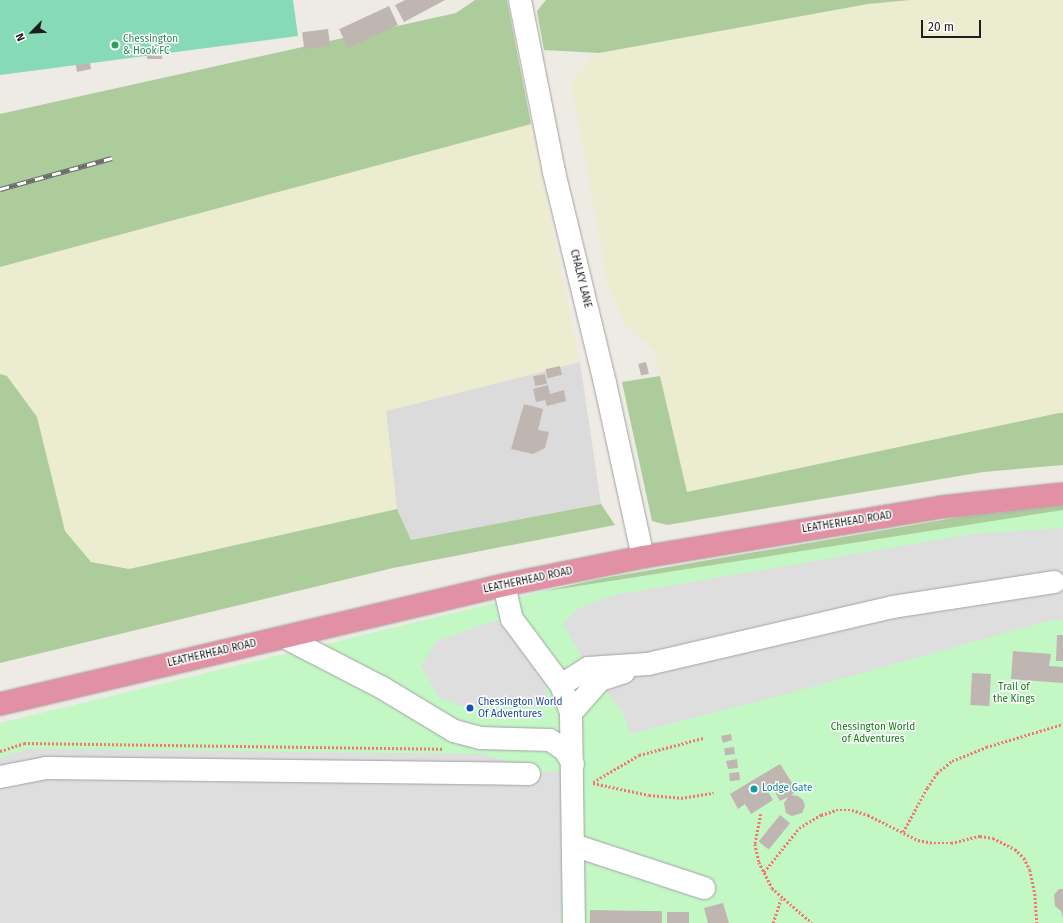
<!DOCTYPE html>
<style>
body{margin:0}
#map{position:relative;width:1063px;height:923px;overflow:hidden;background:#eeeae4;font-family:"Fira Sans",sans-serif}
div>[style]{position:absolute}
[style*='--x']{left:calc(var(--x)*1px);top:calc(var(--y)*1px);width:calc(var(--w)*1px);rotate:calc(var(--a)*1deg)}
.residential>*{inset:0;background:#dcdbdb}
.farmland>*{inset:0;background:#ececd0}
.forest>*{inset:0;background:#accc9b}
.park>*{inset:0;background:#c3f7c4}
.pitch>*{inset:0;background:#86dab5}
.parking>*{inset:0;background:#dedede}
.building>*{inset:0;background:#bfb6b1;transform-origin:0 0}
.path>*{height:2.5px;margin-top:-1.25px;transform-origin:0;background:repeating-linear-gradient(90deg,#f37771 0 2px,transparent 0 4px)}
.roads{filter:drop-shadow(0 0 1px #a2a2a2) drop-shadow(0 0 1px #a2a2a2)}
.minor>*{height:22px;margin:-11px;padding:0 11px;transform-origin:11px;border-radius:11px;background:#fff}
.highway>*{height:22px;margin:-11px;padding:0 11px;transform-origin:11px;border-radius:11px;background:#e290a3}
.rail>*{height:4.5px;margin-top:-2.25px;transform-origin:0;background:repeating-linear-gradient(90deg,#fff 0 9px,#6c6c6c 0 18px);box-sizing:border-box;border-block:1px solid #6c6c6c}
.dots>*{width:11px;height:11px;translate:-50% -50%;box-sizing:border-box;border:2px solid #fff;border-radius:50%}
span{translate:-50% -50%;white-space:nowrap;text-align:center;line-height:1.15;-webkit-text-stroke:3px #fff;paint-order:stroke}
.leisure-label{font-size:10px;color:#27864d}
.left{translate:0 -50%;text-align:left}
.street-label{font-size:10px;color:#1e1e1e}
.park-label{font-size:10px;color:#117714}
.transit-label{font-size:10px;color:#164399}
.culture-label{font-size:10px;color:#0d838f}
.north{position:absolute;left:12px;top:12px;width:40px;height:40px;-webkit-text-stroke:3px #fff;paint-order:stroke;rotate:246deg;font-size:11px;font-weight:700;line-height:16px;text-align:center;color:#1e1e1e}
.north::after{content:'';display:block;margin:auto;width:14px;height:18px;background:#1e1e1e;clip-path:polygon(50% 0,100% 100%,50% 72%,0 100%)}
.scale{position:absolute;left:921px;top:20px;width:60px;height:18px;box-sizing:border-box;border:2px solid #1e1e1e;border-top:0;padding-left:5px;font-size:12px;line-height:14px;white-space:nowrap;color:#1e1e1e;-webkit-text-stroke:3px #fff;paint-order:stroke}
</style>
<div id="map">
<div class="residential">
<i style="clip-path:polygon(580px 362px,601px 504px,411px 540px,397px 509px,386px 411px)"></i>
</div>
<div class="farmland">
<i style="clip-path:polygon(910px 0,1063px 0,1063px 413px,687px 492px,654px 350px,626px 325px,608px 285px,571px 81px,598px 51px,868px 4px)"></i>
<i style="clip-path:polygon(531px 124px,580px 362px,386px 411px,397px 509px,129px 569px,91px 562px,65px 531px,37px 417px,7px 376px,0 374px,0 267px)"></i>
</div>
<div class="forest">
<i style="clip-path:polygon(475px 0,507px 0,531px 124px,0 267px,0 114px,456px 13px)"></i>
<i style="clip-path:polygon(546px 0,910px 0,868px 4px,599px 53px,544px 50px,537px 11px)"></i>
<i style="clip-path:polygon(0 374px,7px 376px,37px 417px,65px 531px,91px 562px,129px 569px,397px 509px,411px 540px,601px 504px,615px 525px,393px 568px,0 663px)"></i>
<i style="clip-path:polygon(660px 376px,687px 492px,1059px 413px,1063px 413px,1063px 465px,983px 472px,667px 525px,652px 521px,622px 382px)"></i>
<i style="clip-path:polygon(1063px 506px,1063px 528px,540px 592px,604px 578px,960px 517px)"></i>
</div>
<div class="park">
<i style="clip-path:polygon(1063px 510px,1063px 923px,0 923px,0 723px,540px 592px)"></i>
</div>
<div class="pitch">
<i style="clip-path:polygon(0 0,293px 0,298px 36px,0 75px)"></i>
</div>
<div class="parking">
<i style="clip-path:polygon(1063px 528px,1063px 620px,1048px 621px,797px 691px,630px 734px,624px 714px,588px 668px,563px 623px,578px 609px,610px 596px,972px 534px)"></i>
<i style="clip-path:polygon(498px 620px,544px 680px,549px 707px,461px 706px,438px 697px,421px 665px,437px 641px)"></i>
<i style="clip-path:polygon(29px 749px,483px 754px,538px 771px,563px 772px,561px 923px,0 923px,0 758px)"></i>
</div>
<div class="building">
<i style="clip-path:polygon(405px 0,445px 0,404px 22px,395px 5px)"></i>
<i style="left:389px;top:6px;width:21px;height:55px;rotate:65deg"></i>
<i style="left:328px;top:29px;width:17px;height:26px;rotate:83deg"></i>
<i style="left:162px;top:54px;width:5px;height:15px;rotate:90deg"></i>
<i style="clip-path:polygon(90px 63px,91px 69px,77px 72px,76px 65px)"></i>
<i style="left:646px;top:362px;width:12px;height:8px;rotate:76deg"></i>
<i style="left:560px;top:366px;width:9px;height:15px;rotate:77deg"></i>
<i style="left:545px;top:374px;width:10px;height:12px;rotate:79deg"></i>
<i style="clip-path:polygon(548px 385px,550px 394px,564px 390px,566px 401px,547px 406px,545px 400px,536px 402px,533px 389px)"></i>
<i style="clip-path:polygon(524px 404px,543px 409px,538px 430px,549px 432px,545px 448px,533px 454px,511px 449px)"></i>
<i style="clip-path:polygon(1057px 635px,1063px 635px,1063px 661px,1056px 661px)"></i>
<i style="clip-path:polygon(1013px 651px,1051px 654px,1049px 666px,1063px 667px,1063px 683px,1011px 679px)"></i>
<i style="left:972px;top:673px;width:19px;height:32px;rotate:3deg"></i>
<i style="clip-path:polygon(731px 734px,732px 740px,723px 743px,721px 736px)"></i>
<i style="left:734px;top:747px;width:7px;height:10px;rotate:82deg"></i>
<i style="clip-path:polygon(737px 759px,738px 768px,728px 769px,726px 761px)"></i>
<i style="clip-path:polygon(780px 764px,797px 791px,791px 795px,798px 796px,803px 800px,805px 806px,802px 813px,792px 816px,786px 813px,784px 803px,788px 797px,780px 801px,772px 787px,767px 790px,773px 800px,751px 814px,745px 804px,738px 809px,730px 794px)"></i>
<i style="left:739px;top:772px;width:8px;height:10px;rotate:83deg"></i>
<i style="left:780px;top:815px;width:13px;height:34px;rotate:39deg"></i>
<i style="clip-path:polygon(1059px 889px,1063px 889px,1063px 918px,1061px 911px,1055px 906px,1054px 895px)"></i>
<i style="clip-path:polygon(723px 903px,729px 923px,708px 923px,704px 908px)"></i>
<i style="left:590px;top:910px;width:72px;height:13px;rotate:1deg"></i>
<i style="left:667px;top:912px;width:22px;height:11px"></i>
</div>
<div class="path">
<i style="--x:0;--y:751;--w:25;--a:-18"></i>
<i style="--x:24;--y:743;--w:419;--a:0.8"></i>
<i style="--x:593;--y:782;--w:53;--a:-30.4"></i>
<i style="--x:639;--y:755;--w:66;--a:-14.9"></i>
<i style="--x:593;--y:783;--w:57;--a:12.1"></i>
<i style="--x:649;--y:795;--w:32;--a:5"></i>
<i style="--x:681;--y:798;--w:33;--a:-9"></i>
<i style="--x:761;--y:814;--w:31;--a:101"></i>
<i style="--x:755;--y:844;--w:18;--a:77"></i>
<i style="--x:759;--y:862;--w:29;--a:63"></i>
<i style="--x:772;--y:888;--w:53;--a:41.2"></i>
<i style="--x:903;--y:832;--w:50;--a:-61.4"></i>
<i style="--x:927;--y:788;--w:18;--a:-56"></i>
<i style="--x:937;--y:773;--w:19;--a:-39"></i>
<i style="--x:952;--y:761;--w:37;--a:-22"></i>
<i style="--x:986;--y:747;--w:80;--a:-16.6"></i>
<i style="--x:764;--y:872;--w:56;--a:-51.5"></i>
<i style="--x:799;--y:828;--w:26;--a:-31"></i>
<i style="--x:821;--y:815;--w:16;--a:-18"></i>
<i style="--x:836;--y:810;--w:16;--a:0"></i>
<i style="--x:852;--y:810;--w:17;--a:17"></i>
<i style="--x:868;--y:815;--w:56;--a:26.6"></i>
<i style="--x:918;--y:840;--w:16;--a:11"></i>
<i style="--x:934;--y:843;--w:17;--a:0"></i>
<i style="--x:951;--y:843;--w:30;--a:-14"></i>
<i style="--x:980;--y:836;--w:13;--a:9"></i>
<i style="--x:993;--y:838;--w:25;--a:27"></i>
<i style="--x:1015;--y:849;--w:13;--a:45"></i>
<i style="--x:1024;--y:858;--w:13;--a:63"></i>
<i style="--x:1030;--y:870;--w:25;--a:78"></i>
<i style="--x:1035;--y:894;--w:29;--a:86"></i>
<i style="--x:773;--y:923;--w:25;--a:-72"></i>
</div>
<div class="roads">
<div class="minor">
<i style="--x:520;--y:0;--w:175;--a:78.8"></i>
<i style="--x:554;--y:172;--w:217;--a:76.4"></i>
<i style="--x:605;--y:383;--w:178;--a:77.7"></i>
<i style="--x:504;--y:585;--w:35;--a:77"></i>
<i style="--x:512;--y:619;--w:82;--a:53.4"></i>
<i style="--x:561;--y:685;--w:30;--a:70"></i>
<i style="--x:571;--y:713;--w:210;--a:89.2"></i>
<i style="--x:284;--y:637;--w:109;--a:27.3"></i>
<i style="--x:381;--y:687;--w:85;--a:31.1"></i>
<i style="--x:454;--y:731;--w:27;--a:15"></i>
<i style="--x:480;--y:738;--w:70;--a:1.6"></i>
<i style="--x:550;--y:740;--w:18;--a:34"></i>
<i style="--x:565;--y:750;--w:16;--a:60"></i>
<i style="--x:561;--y:685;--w:32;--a:-32"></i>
<i style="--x:588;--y:668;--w:60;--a:-3.8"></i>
<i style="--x:648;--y:664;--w:252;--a:-13.1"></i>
<i style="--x:893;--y:607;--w:163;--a:-8.8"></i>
<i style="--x:571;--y:713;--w:44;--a:-48.7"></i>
<i style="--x:600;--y:680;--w:25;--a:-18"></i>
<i style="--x:0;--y:777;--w:47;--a:-11.1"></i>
<i style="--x:46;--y:768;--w:483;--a:0.7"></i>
<i style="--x:573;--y:845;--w:138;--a:18.2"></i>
</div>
<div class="highway">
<i style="--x:0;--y:704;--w:518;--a:-13.28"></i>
<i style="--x:504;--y:585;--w:142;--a:-11.4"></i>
<i style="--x:643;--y:557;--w:303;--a:-9.5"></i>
<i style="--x:942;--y:507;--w:122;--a:-6.1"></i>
</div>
</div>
<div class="rail">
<i style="--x:0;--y:189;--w:116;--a:-15.5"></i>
</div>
<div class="dots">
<i style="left:115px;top:45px;background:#2e9e5b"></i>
<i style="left:470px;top:708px;background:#1a4fb4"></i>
<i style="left:754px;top:789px;background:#0f9aa8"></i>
</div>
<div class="leisure-label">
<span class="left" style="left:123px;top:45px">Chessington<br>&amp; Hook FC</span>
</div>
<div class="street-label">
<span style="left:580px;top:279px;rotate:76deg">CHALKY LANE</span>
<span style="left:847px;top:523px;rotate:-9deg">LEATHERHEAD ROAD</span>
<span style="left:528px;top:581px;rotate:-12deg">LEATHERHEAD ROAD</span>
<span style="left:212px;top:654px;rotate:-13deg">LEATHERHEAD ROAD</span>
</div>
<div class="park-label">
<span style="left:1014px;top:693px">Trail of<br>the Kings</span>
<span style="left:873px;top:733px">Chessington World<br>of Adventures</span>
</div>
<div class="transit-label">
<span class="left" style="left:478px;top:708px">Chessington World<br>Of Adventures</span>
</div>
<div class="culture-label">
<span class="left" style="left:762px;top:789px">Lodge Gate</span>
</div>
<div class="north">N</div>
<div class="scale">20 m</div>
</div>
